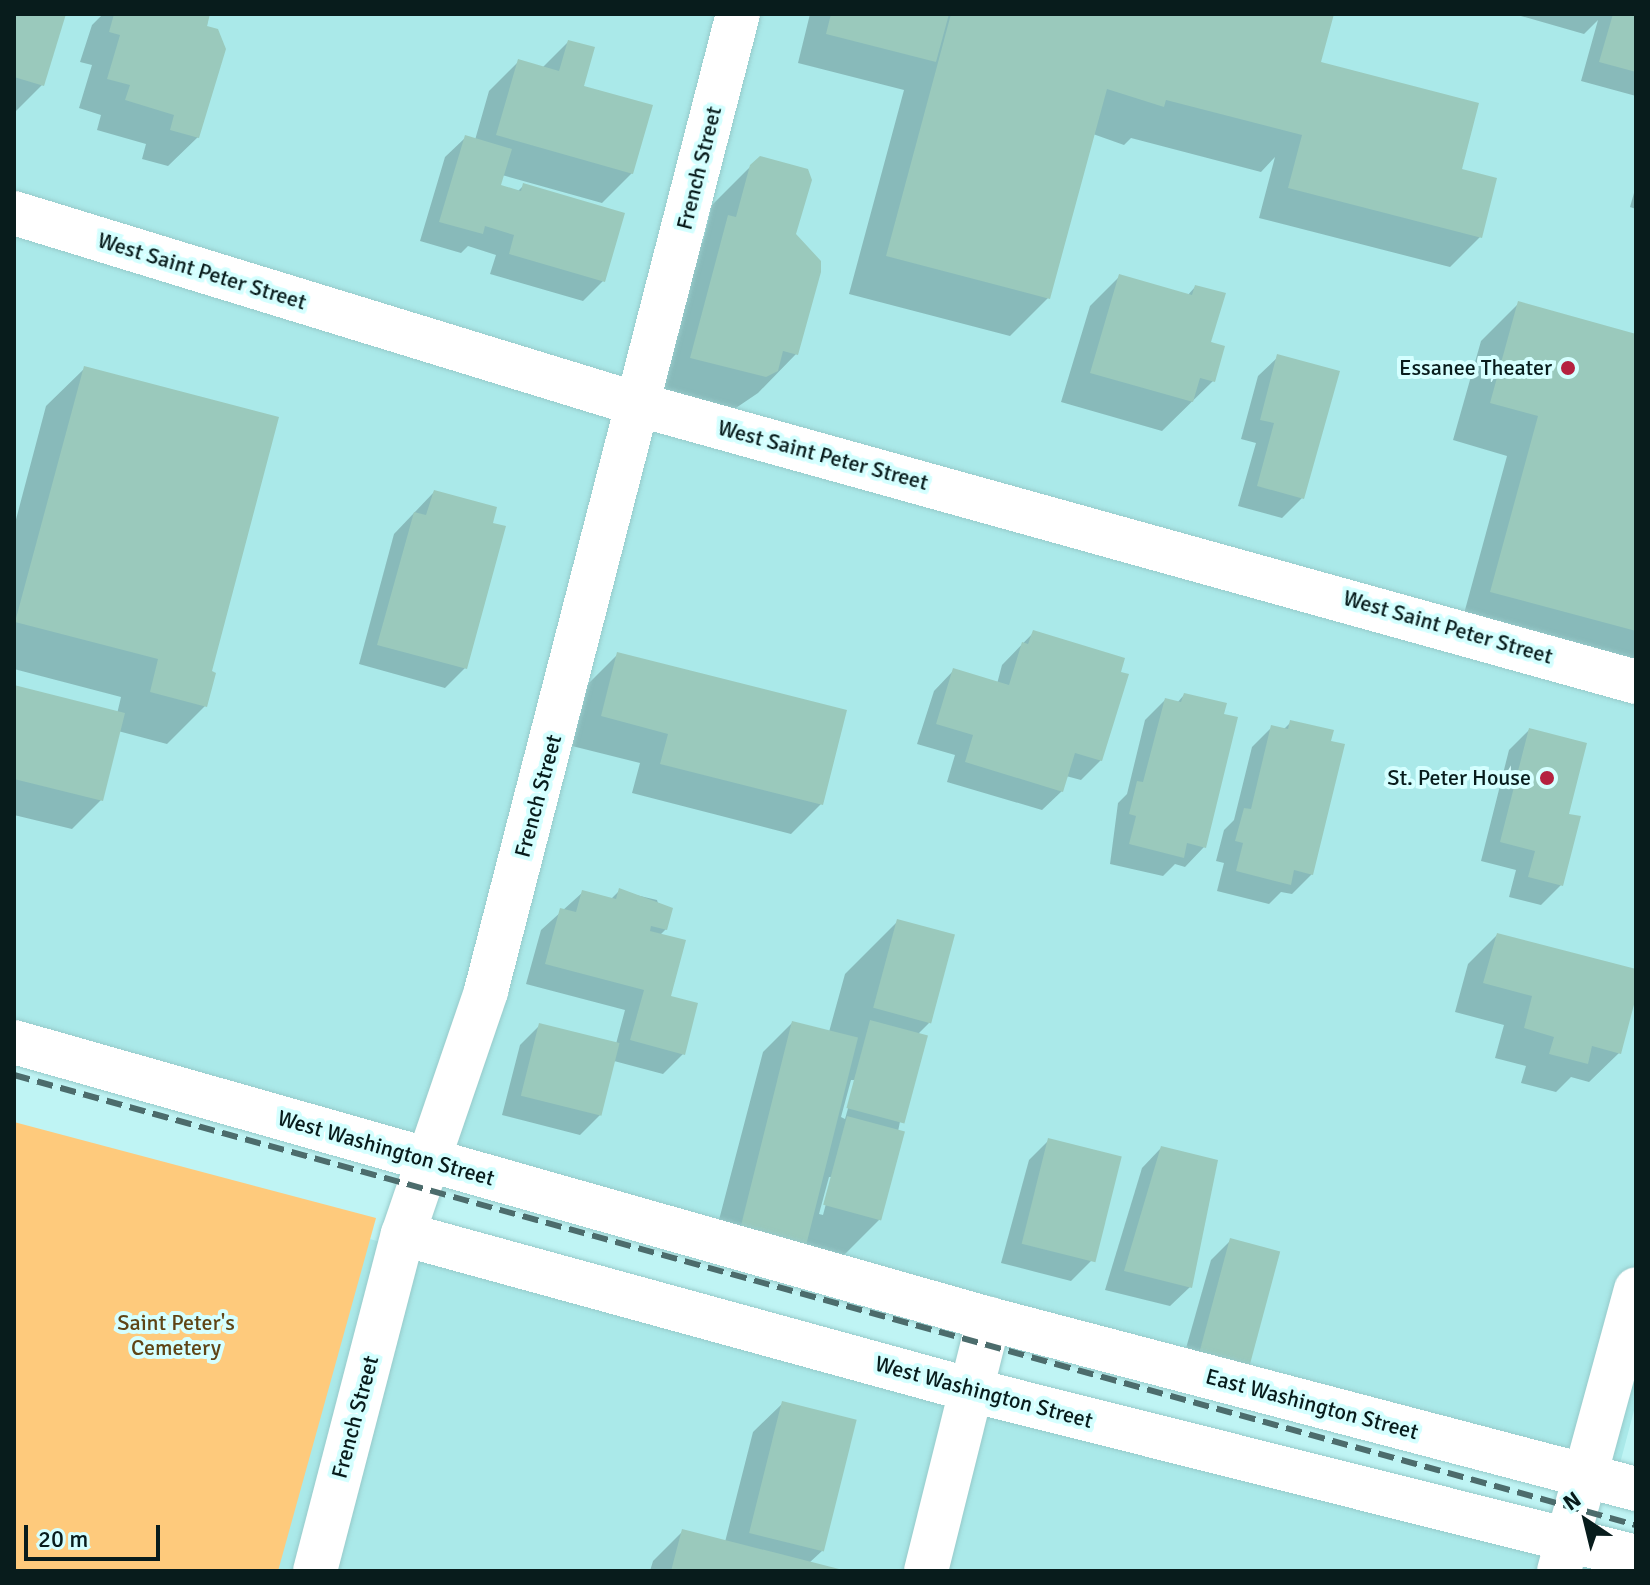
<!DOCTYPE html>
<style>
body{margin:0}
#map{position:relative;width:1650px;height:1585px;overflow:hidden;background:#bff4f4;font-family:Signika,sans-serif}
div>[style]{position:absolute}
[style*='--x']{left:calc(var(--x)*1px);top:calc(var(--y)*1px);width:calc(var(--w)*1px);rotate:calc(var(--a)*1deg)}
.built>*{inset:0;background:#aae9e9}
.green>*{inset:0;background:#feca7c}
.shadow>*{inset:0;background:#0003}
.building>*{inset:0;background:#9ac9bc;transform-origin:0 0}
.roads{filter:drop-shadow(0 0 2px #97caca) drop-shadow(0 0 2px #97caca)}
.street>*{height:44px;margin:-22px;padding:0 22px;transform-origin:22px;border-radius:22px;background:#fff}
.secondary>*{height:44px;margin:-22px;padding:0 22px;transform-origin:22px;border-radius:22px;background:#fff}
.primary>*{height:44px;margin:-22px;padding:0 22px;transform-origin:22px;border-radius:22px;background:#fff}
.rail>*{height:6px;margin-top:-3px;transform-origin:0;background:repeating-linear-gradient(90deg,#4c6c6c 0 16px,transparent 0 24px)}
.dots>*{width:22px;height:22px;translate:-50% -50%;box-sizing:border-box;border:4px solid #d5ffff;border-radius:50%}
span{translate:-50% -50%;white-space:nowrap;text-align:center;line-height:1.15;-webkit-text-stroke:8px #d5ffff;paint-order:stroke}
.street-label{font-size:22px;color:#081c1c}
.poi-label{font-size:22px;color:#081c1c}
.right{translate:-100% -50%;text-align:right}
.park-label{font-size:22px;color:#5f4415}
.frame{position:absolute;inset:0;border:16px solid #081c1c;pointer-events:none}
.north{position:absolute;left:1546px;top:1481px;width:80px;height:80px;-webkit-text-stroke:6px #d5ffff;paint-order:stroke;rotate:325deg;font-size:22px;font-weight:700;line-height:32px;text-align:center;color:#081c1c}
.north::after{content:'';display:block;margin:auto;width:28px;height:36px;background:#081c1c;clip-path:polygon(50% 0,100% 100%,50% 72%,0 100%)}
.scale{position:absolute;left:24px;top:1525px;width:136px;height:36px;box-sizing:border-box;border:4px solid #081c1c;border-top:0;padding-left:10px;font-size:24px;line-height:28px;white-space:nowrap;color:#081c1c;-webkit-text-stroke:6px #d5ffff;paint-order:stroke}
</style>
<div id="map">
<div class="built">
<i style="clip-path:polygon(14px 14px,1636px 14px,1636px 1403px,1618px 1471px,14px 1037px)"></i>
<i style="clip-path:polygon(14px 1150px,1567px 1539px,1636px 1571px,14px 1571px)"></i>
</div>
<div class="green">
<i style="clip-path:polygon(14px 1122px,376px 1218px,278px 1571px,14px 1571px)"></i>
</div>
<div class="shadow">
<i style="clip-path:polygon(14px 14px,64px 14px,42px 85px,14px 113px)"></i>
<i style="clip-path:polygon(103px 14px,208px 14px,198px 137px,168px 166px,142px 159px,146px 144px,97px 130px,101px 115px,79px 108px,92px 65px,80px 62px,92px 25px)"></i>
<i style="clip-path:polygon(810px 14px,1331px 14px,1316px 70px,1460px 171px,1480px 237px,1450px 267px,1259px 218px,1275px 157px,1261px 172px,1131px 138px,1124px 145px,1093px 134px,1048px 298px,1010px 336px,849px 294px,904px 90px,798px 63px)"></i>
<i style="clip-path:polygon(1514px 14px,1636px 14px,1636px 96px,1581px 81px,1598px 20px,1584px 34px)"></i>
<i style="clip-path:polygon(568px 42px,582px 87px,632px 173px,602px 203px,502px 175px,499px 187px,517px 192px,524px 185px,603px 281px,583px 301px,490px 274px,496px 255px,468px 246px,461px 253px,420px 241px,445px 157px,465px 138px,475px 140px,489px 91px,519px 61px,542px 68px)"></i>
<i style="clip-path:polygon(751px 166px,794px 234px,796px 354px,758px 393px,727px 414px,654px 396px,690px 255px,703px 242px,712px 205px)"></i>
<i style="clip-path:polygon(1636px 186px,1636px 209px,1630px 207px)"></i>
<i style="clip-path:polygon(1119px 277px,1187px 296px,1195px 287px,1213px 381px,1162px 431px,1061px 402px,1090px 306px)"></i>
<i style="clip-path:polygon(1519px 303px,1636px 336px,1636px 679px,1462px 621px,1507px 456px,1453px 440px,1481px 341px)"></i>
<i style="clip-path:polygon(1278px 357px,1302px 498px,1282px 518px,1238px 506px,1256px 443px,1241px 439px,1258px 376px)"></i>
<i style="clip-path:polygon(85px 368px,209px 672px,205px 706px,167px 744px,118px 731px,101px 800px,72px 829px,14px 815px,14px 687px,117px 714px,121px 697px,14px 669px,14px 527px,46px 406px)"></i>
<i style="clip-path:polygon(434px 492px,465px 668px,445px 688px,359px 664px,394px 534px)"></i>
<i style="clip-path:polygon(1034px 632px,1101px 760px,1081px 780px,1066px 776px,1062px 791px,1042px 810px,947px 782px,955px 755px,917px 744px,934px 691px,953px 671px,997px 684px,1002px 665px)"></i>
<i style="clip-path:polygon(618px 654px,821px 804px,791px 834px,632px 793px,640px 763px,572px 746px,588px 684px)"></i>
<i style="clip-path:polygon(1184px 695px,1204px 847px,1185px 867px,1175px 864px,1163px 876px,1110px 864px,1118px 803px,1127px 794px,1145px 720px,1165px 700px,1177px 703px)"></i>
<i style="clip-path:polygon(1291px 722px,1312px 874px,1292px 894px,1281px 892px,1269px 904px,1217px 891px,1224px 863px,1216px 861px,1224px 830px,1234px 820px,1252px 747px,1272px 727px,1283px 730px)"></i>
<i style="clip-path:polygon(1529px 730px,1566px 815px,1561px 885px,1541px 905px,1509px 897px,1516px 870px,1481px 861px,1509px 750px)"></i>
<i style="clip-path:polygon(619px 891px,657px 900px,666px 929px,659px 936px,668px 998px,683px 1054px,663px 1074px,614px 1061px,600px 1115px,580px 1135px,502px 1115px,520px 1045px,540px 1025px,616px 1044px,625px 1010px,526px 984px,541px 930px,583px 892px,610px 900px)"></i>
<i style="clip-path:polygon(evenodd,898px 921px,929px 1023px,918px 1034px,880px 1219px,828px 1271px,709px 1258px,763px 1052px,792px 1023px,829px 1032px,845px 974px,898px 921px,851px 1080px,856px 1080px,845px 1119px,841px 1117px,851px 1080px,898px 921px,829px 1177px,833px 1177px,823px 1215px,819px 1214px,829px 1177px)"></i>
<i style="clip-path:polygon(1497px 935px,1636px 971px,1619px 1053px,1589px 1082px,1571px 1077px,1556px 1092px,1521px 1083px,1526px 1066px,1495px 1058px,1504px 1025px,1455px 1012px,1468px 964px)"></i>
<i style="clip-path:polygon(1049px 1140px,1091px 1261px,1071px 1281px,1001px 1263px,1029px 1160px)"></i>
<i style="clip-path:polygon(1161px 1148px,1190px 1287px,1170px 1306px,1105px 1290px,1142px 1168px)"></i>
<i style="clip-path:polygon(1231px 1240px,1246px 1366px,1179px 1373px,1211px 1260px)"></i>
<i style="clip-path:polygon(783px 1403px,822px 1551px,809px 1563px,839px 1571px,650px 1571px,653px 1561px,683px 1531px,725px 1542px,753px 1432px)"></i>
</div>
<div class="building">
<i style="clip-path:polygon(14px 14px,66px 14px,44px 86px,14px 77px)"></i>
<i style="clip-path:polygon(114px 14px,210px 14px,207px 26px,218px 29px,226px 49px,199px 138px,170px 130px,174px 115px,125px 100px,130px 85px,107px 79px,120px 35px,109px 32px)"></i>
<i style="clip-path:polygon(831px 14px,949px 14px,936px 62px,826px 34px)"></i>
<i style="clip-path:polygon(951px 14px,1334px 14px,1321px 62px,1479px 103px,1462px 169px,1497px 178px,1482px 238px,1288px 188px,1302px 135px,1166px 100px,1164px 107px,1107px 89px,1050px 299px,886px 256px)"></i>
<i style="clip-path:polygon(1613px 14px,1636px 14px,1636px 72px,1599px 62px)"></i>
<i style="clip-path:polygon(568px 40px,595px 47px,584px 86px,653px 105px,633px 174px,496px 135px,518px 59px,559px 71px)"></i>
<i style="clip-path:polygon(465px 135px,512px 149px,501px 185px,521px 191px,523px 183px,625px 213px,605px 282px,509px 254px,514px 235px,485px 226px,483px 234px,439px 222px)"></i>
<i style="clip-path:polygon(760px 156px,808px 169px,812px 180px,796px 234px,821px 261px,821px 272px,798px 355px,783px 351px,778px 371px,766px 377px,690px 358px,728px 215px,736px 217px,750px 165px)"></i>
<i style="clip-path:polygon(1119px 274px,1192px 295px,1195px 285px,1226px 293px,1211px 342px,1225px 346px,1215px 382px,1200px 378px,1193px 402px,1090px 373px)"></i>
<i style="clip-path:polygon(1518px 301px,1636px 334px,1636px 631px,1490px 592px,1538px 416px,1490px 403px)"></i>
<i style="clip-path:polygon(1277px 354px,1340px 371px,1304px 499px,1257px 486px,1274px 423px,1260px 420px)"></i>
<i style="clip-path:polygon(84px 366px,279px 417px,212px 671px,216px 673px,207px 707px,150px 692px,158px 659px,15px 622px)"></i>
<i style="clip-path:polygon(434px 490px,497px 507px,493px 523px,506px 526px,467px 669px,377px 645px,414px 512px,426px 515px)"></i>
<i style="clip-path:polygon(1033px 630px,1125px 658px,1121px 672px,1129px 674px,1102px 761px,1075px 753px,1063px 792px,965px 762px,973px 735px,936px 724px,953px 668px,1009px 685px,1022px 642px,1028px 644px)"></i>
<i style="clip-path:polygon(617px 652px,847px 710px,823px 805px,660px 764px,668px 734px,601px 716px)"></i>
<i style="clip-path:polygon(14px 685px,125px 713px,103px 801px,14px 779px)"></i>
<i style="clip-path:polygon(1184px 693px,1227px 703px,1224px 714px,1238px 717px,1206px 848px,1187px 843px,1184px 858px,1129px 844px,1136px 816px,1129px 814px,1137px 781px,1143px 782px,1165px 698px,1181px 702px)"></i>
<i style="clip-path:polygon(1290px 720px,1334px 730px,1331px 741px,1345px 744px,1313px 875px,1294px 870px,1291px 885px,1236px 871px,1243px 843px,1235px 841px,1244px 808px,1251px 809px,1271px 725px,1288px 729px)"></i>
<i style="clip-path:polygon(1529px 728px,1587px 743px,1569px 814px,1581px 816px,1563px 886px,1528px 877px,1535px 851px,1500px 842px)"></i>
<i style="clip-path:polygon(619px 888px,673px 908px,667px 930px,651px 926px,650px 931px,686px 940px,671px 996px,698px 1003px,685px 1055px,630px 1040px,644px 990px,545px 964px,560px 908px,576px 912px,582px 890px,616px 899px)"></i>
<i style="left:897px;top:919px;width:60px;height:92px;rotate:15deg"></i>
<i style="clip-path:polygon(1497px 933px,1636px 969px,1636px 997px,1621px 1054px,1592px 1046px,1588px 1064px,1549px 1054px,1554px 1037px,1524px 1028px,1532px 996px,1483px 983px)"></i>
<i style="left:870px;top:1020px;width:60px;height:91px;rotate:15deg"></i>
<i style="left:792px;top:1021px;width:68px;height:215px;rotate:14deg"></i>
<i style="left:539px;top:1023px;width:83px;height:75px;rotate:14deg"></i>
<i style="left:847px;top:1116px;width:60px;height:92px;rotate:15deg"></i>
<i style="left:1048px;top:1138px;width:76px;height:109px;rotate:14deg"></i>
<i style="clip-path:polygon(1161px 1146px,1218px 1160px,1192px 1288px,1124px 1271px)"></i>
<i style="left:1230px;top:1238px;width:52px;height:120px;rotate:15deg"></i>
<i style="left:782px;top:1401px;width:77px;height:136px;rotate:14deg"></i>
<i style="clip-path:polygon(682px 1529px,843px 1570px,843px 1571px,671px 1571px)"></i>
</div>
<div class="roads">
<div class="street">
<i style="--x:14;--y:1042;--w:1014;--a:15.86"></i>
<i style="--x:989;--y:1319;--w:669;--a:14.72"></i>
<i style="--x:403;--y:1234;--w:593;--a:15.35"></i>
<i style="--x:975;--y:1391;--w:682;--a:14.1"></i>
<i style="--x:315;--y:1571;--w:348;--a:-75.4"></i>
<i style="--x:403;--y:1234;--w:257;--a:-71.1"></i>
<i style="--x:486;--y:991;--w:1009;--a:-75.54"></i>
<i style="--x:926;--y:1571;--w:260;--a:-76"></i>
</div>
<div class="secondary">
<i style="--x:1559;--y:1571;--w:292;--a:-74.7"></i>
</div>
<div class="primary">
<i style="--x:14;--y:213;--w:655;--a:17.05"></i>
<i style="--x:640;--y:405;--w:1034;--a:15.54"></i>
</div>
</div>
<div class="rail">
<i style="--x:14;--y:1075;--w:1683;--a:15.51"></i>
</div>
<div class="dots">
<i style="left:1568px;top:368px;background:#b52240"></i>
<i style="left:1547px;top:778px;background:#b52240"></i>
</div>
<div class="street-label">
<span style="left:699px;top:168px;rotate:-76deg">French Street</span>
<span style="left:202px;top:271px;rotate:17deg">West Saint Peter Street</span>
<span style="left:823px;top:455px;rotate:15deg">West Saint Peter Street</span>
<span style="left:1448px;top:627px;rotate:16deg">West Saint Peter Street</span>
<span style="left:538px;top:796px;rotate:-75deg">French Street</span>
<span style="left:386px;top:1148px;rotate:16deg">West Washington Street</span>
<span style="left:984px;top:1392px;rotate:15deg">West Washington Street</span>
<span style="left:1312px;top:1404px;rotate:15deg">East Washington Street</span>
<span style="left:355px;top:1417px;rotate:-75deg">French Street</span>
</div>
<div class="poi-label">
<span class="right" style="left:1552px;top:368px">Essanee Theater</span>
<span class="right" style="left:1531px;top:778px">St. Peter House</span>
</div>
<div class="park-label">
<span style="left:176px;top:1335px">Saint Peter's<br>Cemetery</span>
</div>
<div class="frame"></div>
<div class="north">N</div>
<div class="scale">20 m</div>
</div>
